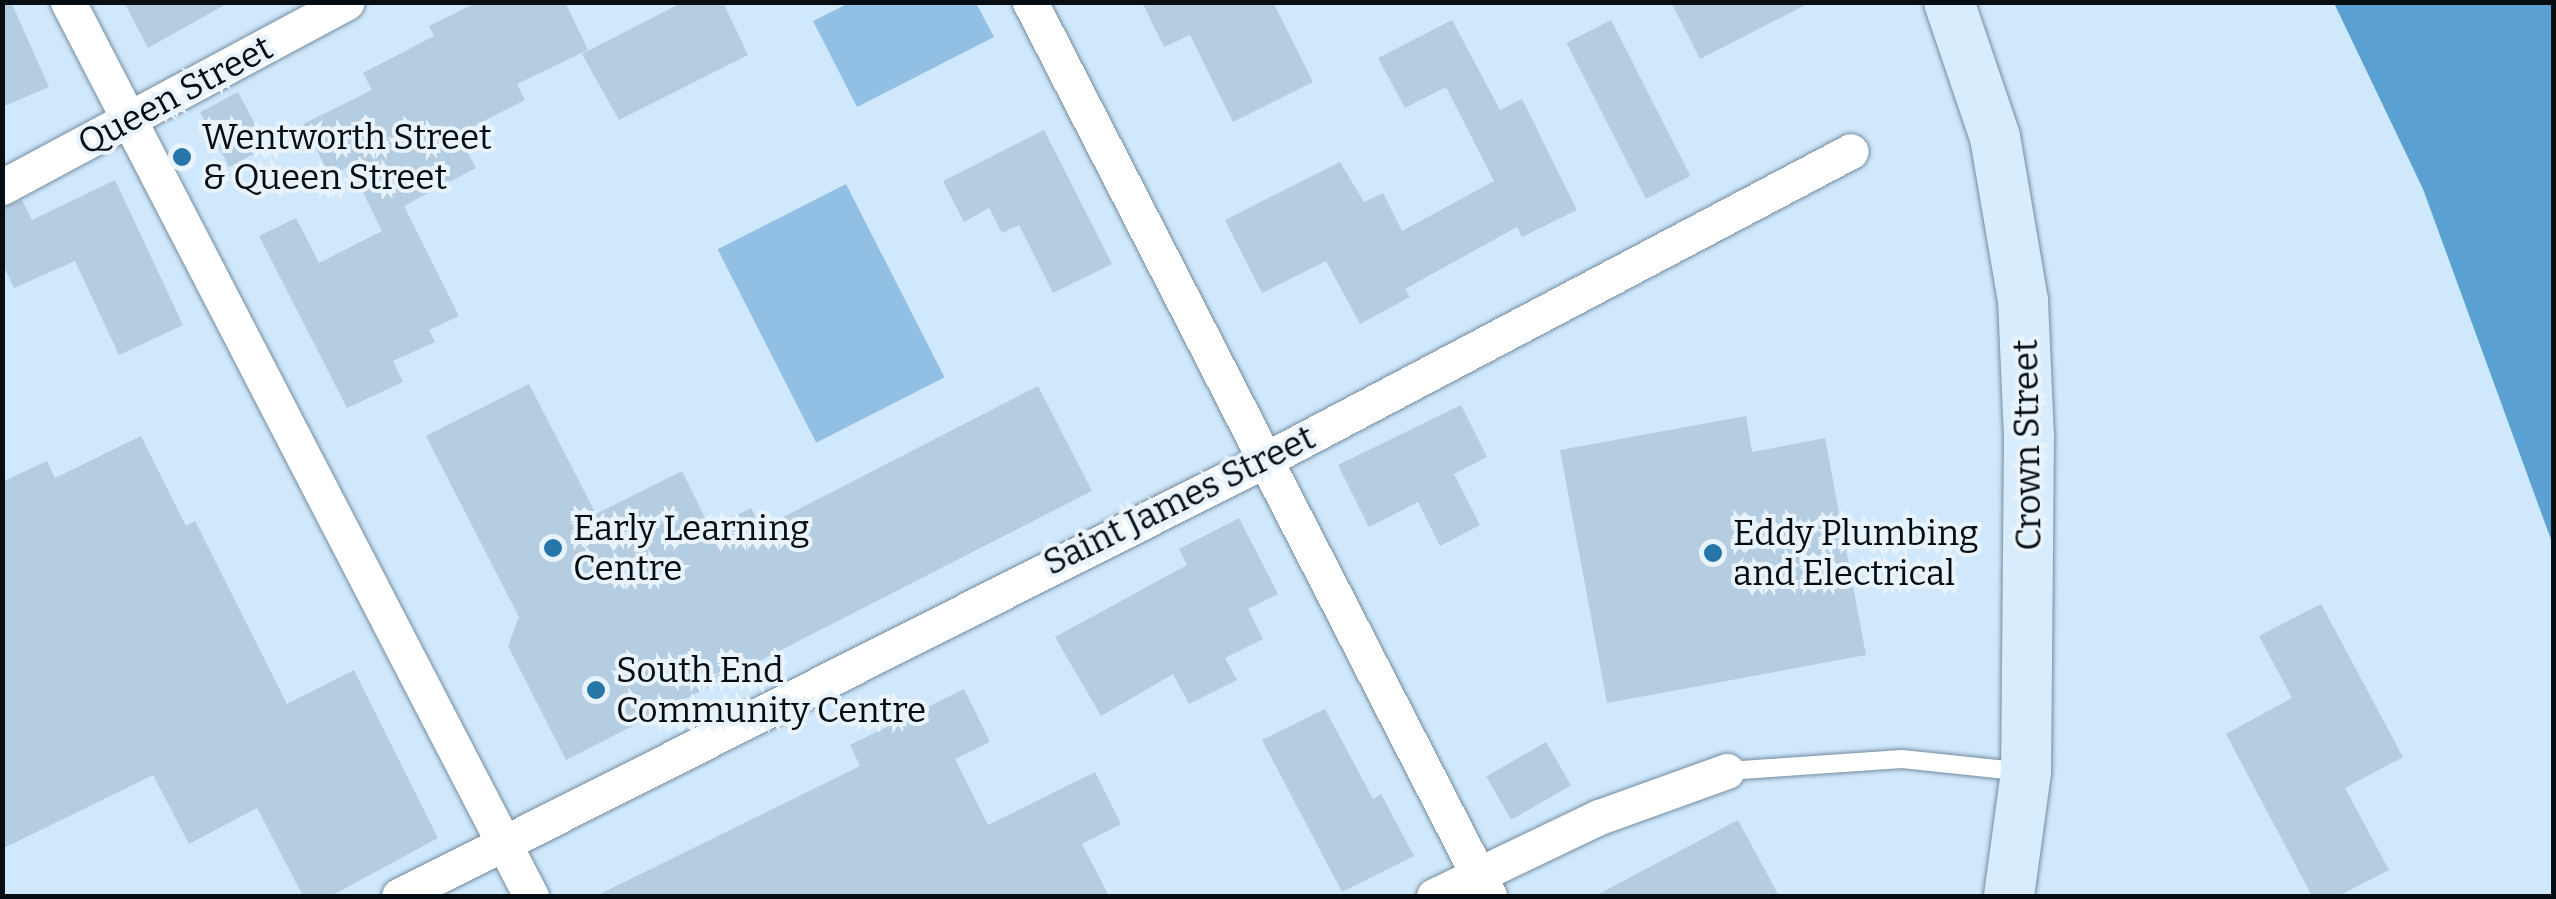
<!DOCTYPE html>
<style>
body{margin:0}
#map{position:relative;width:2556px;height:899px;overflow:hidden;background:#cfe8fc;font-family:Bitter,serif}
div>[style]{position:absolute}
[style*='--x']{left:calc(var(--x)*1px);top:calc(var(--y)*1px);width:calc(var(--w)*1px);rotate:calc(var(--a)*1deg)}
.green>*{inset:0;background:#92c0e4;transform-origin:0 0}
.water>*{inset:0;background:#5aa0d3}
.building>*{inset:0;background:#b4cde1;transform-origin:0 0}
.roads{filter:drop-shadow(0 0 2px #758c9e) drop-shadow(0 0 2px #758c9e)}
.service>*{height:18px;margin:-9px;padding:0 9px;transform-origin:9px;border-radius:9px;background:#fff}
.minor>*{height:35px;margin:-17.5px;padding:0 17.5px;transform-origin:17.5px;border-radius:17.5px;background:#fff}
.secondary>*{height:50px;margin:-25px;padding:0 25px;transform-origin:25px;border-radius:25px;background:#d7ecfc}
.dots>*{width:28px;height:28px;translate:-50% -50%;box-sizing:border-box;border:5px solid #e9f3fb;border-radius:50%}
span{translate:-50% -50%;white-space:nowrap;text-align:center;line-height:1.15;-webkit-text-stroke:8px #e9f3fb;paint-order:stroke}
.street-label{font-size:35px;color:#060e14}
.poi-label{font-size:35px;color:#060e14}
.left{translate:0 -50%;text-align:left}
.frame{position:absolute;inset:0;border:5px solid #060e14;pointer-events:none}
</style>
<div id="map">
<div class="green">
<i style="clip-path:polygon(849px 3px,976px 3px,994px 37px,857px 107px,813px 21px)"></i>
<i style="left:846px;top:184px;width:217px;height:144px;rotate:63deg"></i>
</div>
<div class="water">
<i style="clip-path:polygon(2334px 3px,2553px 3px,2553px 545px,2423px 189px)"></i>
</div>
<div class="building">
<i style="clip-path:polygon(2px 2px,11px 2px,49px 87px,2px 107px)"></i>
<i style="clip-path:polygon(124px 2px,230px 2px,148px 48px)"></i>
<i style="clip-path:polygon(478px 2px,565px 2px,588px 50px,517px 84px,525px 100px,458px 134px,476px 168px,404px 206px,459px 316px,429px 330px,435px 342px,393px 361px,403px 382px,347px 408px,259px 236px,296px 218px,319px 263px,382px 231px,350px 166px,330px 176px,303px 124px,372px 90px,363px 73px,434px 36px,429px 26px)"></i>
<i style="clip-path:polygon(683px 2px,723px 2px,748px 55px,619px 120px,582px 54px)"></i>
<i style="clip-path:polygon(1142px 2px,1273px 2px,1313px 82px,1233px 122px,1190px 35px,1164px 47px)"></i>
<i style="clip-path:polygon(1671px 2px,1811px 2px,1700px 59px)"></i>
<i style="clip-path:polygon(1452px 20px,1500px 110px,1522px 99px,1577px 210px,1522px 237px,1517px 227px,1405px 289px,1410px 297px,1360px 324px,1326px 261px,1262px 293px,1225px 220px,1340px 162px,1364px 202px,1383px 193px,1402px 231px,1494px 181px,1446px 87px,1405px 108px,1378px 58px)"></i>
<i style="left:1611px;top:20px;width:175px;height:50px;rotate:63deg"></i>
<i style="left:238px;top:92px;width:62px;height:43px;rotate:62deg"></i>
<i style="clip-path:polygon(1044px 130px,1112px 264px,1053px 293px,1019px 225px,1002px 233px,989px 208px,964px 222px,943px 181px)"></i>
<i style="clip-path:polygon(115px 180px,183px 325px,119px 355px,75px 261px,14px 288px,2px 263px,2px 208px,22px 200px,32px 220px)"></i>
<i style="clip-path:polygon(529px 384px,596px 514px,682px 471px,710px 528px,751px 508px,762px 528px,1038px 386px,1092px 491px,566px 760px,508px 646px,519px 617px,426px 436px)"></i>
<i style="clip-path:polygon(1461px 405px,1487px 457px,1454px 474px,1480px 525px,1440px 546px,1418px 502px,1369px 527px,1338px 465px)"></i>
<i style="clip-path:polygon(1746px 416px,1752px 452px,1825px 438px,1866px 655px,1607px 703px,1560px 450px)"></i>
<i style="clip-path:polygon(141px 436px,186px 526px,195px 521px,287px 704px,354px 670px,438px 838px,331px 896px,303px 896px,257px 808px,189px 844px,153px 775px,2px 849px,2px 482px,47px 461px,55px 478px)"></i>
<i style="clip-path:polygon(1239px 518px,1278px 594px,1248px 609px,1263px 639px,1225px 658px,1237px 680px,1189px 704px,1173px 674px,1101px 716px,1055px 637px,1187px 565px,1179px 549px)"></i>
<i style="clip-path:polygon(2321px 604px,2403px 757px,2345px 788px,2389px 870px,2338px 896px,2312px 896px,2226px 734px,2292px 698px,2259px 636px)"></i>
<i style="clip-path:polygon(964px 689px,990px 742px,955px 759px,988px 825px,1095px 772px,1121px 824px,1082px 844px,1109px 896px,596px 896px,860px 766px,850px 745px)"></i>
<i style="clip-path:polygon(1325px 709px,1373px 799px,1381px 794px,1414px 856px,1342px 892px,1262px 740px)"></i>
<i style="left:1546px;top:742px;width:50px;height:69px;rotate:60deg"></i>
<i style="clip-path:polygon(1738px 820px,1779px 896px,1595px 896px)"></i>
</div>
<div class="roads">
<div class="service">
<i style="--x:1727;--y:771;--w:175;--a:-3.9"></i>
<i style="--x:1902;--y:759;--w:124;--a:6"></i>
</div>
<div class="minor">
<i style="--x:68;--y:2;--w:1007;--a:62.62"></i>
<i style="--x:1030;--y:2;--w:1005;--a:62.82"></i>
<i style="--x:2;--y:187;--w:391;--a:-28.2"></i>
<i style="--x:399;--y:896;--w:970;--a:-26.72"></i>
<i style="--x:1265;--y:460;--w:662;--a:-27.8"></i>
<i style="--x:1434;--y:896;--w:183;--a:-25.6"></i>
<i style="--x:1599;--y:817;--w:136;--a:-19.8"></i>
</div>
<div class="secondary">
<i style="--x:1949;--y:2;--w:143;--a:71.2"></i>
<i style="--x:1995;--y:137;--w:165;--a:80.3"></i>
<i style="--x:2023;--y:300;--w:136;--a:87.5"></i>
<i style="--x:2029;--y:436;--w:336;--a:90.5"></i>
<i style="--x:2026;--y:772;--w:125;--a:97.8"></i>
</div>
</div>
<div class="dots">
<i style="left:182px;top:157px;background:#2875a8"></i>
<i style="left:553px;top:548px;background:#2875a8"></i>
<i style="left:1713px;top:553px;background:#2875a8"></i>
<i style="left:596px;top:690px;background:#2875a8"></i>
</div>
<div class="street-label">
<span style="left:175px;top:95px;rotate:-28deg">Queen Street</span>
<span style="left:2027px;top:445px;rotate:-91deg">Crown Street</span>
<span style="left:1179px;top:500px;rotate:-26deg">Saint James Street</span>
</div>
<div class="poi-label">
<span class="left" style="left:202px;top:157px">Wentworth Street<br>&amp; Queen Street</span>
<span class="left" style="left:573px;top:548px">Early Learning<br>Centre</span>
<span class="left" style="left:1733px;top:553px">Eddy Plumbing<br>and Electrical</span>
<span class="left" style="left:616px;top:690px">South End<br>Community Centre</span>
</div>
<div class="frame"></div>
</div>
